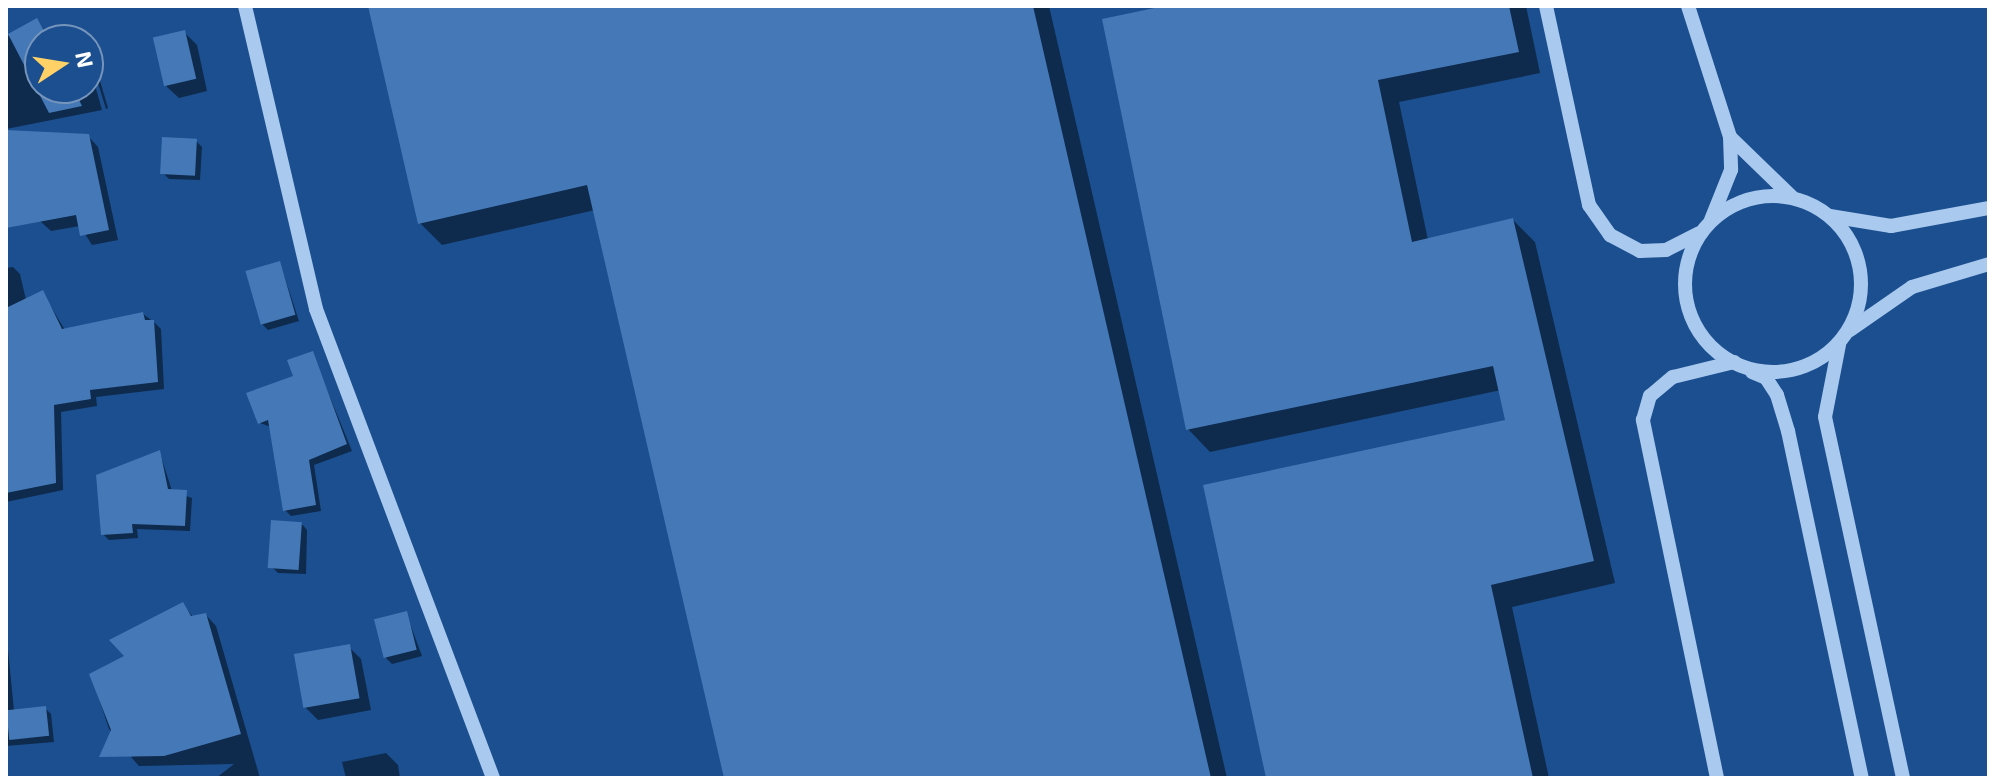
<!DOCTYPE html>
<style>
body{margin:0}
#map{position:relative;width:1995px;height:784px;overflow:hidden;background:#1b4f8f;font-family:"Exo 2",sans-serif}
div>[style]{position:absolute}
[style*='--x']{left:calc(var(--x)*1px);top:calc(var(--y)*1px);width:calc(var(--w)*1px);rotate:calc(var(--a)*1deg)}
.shadow>*{inset:0;background:#0007}
.building>*{inset:0;background:#4478b7;transform-origin:0 0}
.minor>*{height:14px;margin:-7px;padding:0 7px;transform-origin:7px;border-radius:7px;background:#a9c9ee}
.minor>.ring{margin:-7px;padding:0;box-sizing:content-box;background:none;border:14px solid #a9c9ee;border-radius:50%}
span{translate:-50% -50%;white-space:nowrap;text-align:center;line-height:1.15;-webkit-text-stroke:7px #1b4f8f;paint-order:stroke}
.frame{position:absolute;inset:0;border:8px solid #fff;pointer-events:none}
.north{position:absolute;left:24px;top:24px;width:80px;height:80px;box-sizing:border-box;background:#1b4f8f;border:2px solid #7695bc;border-radius:50%;rotate:78deg;font-size:22px;font-weight:700;line-height:32px;text-align:center;color:#fff}
.north::after{content:'';display:block;margin:auto;width:28px;height:36px;background:#ffd166;clip-path:polygon(50% 0,100% 100%,50% 72%,0 100%)}
</style>
<div id="map">
<div class="shadow">
<i style="clip-path:polygon(370px 6px,1049px 6px,1227px 778px,726px 778px,595px 210px,442px 245px,420px 223px)"></i>
<i style="clip-path:polygon(1174px 6px,1526px 6px,1540px 73px,1399px 102px,1428px 240px,1513px 220px,1535px 242px,1615px 583px,1512px 607px,1549px 778px,1268px 778px,1508px 421px,1501px 390px,1210px 452px,1188px 429px)"></i>
<i style="clip-path:polygon(37px 20px,51px 40px,40px 40px,40px 88px,88px 88px,88px 60px,102px 110px,6px 129px,6px 37px)"></i>
<i style="clip-path:polygon(184px 32px,197px 45px,207px 91px,179px 98px,166px 86px)"></i>
<i style="clip-path:polygon(88px 51px,93px 57px,108px 108px,106px 109px)"></i>
<i style="clip-path:polygon(88px 136px,98px 147px,118px 240px,92px 245px,80px 226px,51px 231px,40px 221px)"></i>
<i style="clip-path:polygon(196px 141px,202px 147px,200px 180px,169px 179px,163px 173px)"></i>
<i style="clip-path:polygon(280px 263px,299px 321px,268px 330px,262px 324px)"></i>
<i style="clip-path:polygon(13px 267px,20px 274px,26px 300px,42px 292px,65px 330px,143px 314px,154px 322px,161px 329px,164px 389px,96px 397px,97px 406px,61px 412px,63px 490px,6px 502px,6px 268px)"></i>
<i style="clip-path:polygon(312px 353px,352px 451px,314px 465px,321px 511px,291px 516px,285px 510px,271px 427px,260px 423px)"></i>
<i style="clip-path:polygon(160px 453px,172px 491px,192px 498px,190px 531px,137px 529px,138px 538px,109px 540px,103px 534px)"></i>
<i style="clip-path:polygon(301px 523px,307px 530px,306px 574px,278px 573px,272px 567px)"></i>
<i style="clip-path:polygon(183px 605px,194px 618px,206px 615px,216px 626px,260px 778px,216px 778px,234px 764px,139px 766px,131px 757px,184px 733px,119px 739px,109px 729px,91px 675px,127px 657px)"></i>
<i style="clip-path:polygon(406px 613px,422px 656px,392px 664px,386px 658px)"></i>
<i style="clip-path:polygon(6px 629px,14px 711px,45px 708px,51px 714px,54px 742px,6px 746px)"></i>
<i style="clip-path:polygon(349px 647px,361px 659px,371px 710px,318px 720px,305px 707px)"></i>
<i style="clip-path:polygon(386px 753px,398px 765px,400px 778px,346px 778px,342px 762px)"></i>
</div>
<div class="building">
<i style="clip-path:polygon(368px 6px,1033px 6px,1211px 778px,724px 778px,587px 185px,418px 224px)"></i>
<i style="clip-path:polygon(1164px 6px,1509px 6px,1519px 52px,1378px 80px,1412px 242px,1513px 218px,1594px 561px,1491px 585px,1533px 778px,1266px 778px,1203px 485px,1505px 420px,1493px 366px,1186px 430px,1102px 19px)"></i>
<i style="clip-path:polygon(37px 18px,49px 40px,40px 40px,40px 88px,73px 88px,82px 106px,49px 113px,8px 34px)"></i>
<i style="left:185px;top:30px;width:50px;height:33px;rotate:77deg"></i>
<i style="clip-path:polygon(6px 130px,89px 134px,109px 230px,80px 236px,76px 215px,6px 228px)"></i>
<i style="left:162px;top:137px;width:35px;height:37px;rotate:3deg"></i>
<i style="left:280px;top:261px;width:56px;height:36px;rotate:74deg"></i>
<i style="clip-path:polygon(43px 290px,62px 329px,143px 312px,145px 320px,154px 320px,158px 382px,90px 390px,91px 399px,54px 405px,56px 483px,6px 493px,6px 308px)"></i>
<i style="clip-path:polygon(313px 351px,347px 444px,309px 460px,316px 505px,283px 511px,268px 420px,258px 424px,246px 393px,293px 376px,287px 360px)"></i>
<i style="clip-path:polygon(160px 450px,168px 489px,187px 490px,185px 526px,132px 524px,133px 533px,101px 535px,96px 475px)"></i>
<i style="left:271px;top:520px;width:31px;height:48px;rotate:4deg"></i>
<i style="clip-path:polygon(183px 602px,191px 616px,206px 613px,241px 734px,164px 756px,99px 757px,111px 730px,89px 674px,124px 656px,109px 640px)"></i>
<i style="left:407px;top:611px;width:40px;height:34px;rotate:76deg"></i>
<i style="left:350px;top:644px;width:55px;height:57px;rotate:80deg"></i>
<i style="left:46px;top:706px;width:30px;height:40px;rotate:84deg"></i>
</div>
<div class="minor">
<i style="--x:245;--y:6;--w:311;--a:76.8"></i>
<i style="--x:316;--y:309;--w:501;--a:69.32"></i>
<i style="--x:1546;--y:6;--w:204;--a:77.8"></i>
<i style="--x:1589;--y:205;--w:37;--a:55"></i>
<i style="--x:1610;--y:235;--w:34;--a:28"></i>
<i style="--x:1640;--y:251;--w:26;--a:-2"></i>
<i style="--x:1666;--y:250;--w:37;--a:-27"></i>
<i style="--x:1688;--y:6;--w:138;--a:72.2"></i>
<i style="--x:1730;--y:137;--w:33;--a:88"></i>
<i style="--x:1731;--y:170;--w:54;--a:111.8"></i>
<i style="--x:1730;--y:137;--w:86;--a:44.1"></i>
<i class="ring" style="left:1685px;top:196px;width:162px;height:162px"></i>
<i style="--x:1830;--y:216;--w:62;--a:9.3"></i>
<i style="--x:1891;--y:226;--w:100;--a:-10.4"></i>
<i style="--x:1850;--y:330;--w:75;--a:-34.7"></i>
<i style="--x:1912;--y:287;--w:80;--a:-16.6"></i>
<i style="--x:1839;--y:345;--w:73;--a:101"></i>
<i style="--x:1825;--y:417;--w:369;--a:77.8"></i>
<i style="--x:1752;--y:372;--w:15;--a:23"></i>
<i style="--x:1766;--y:378;--w:20;--a:57"></i>
<i style="--x:1777;--y:395;--w:38;--a:73"></i>
<i style="--x:1788;--y:431;--w:355;--a:78"></i>
<i style="--x:1717;--y:778;--w:366;--a:-101.7"></i>
<i style="--x:1643;--y:420;--w:25;--a:-74"></i>
<i style="--x:1650;--y:396;--w:30;--a:-40"></i>
<i style="--x:1673;--y:377;--w:63;--a:-13.8"></i>
</div>
<div class="frame"></div>
<div class="north">N</div>
</div>
